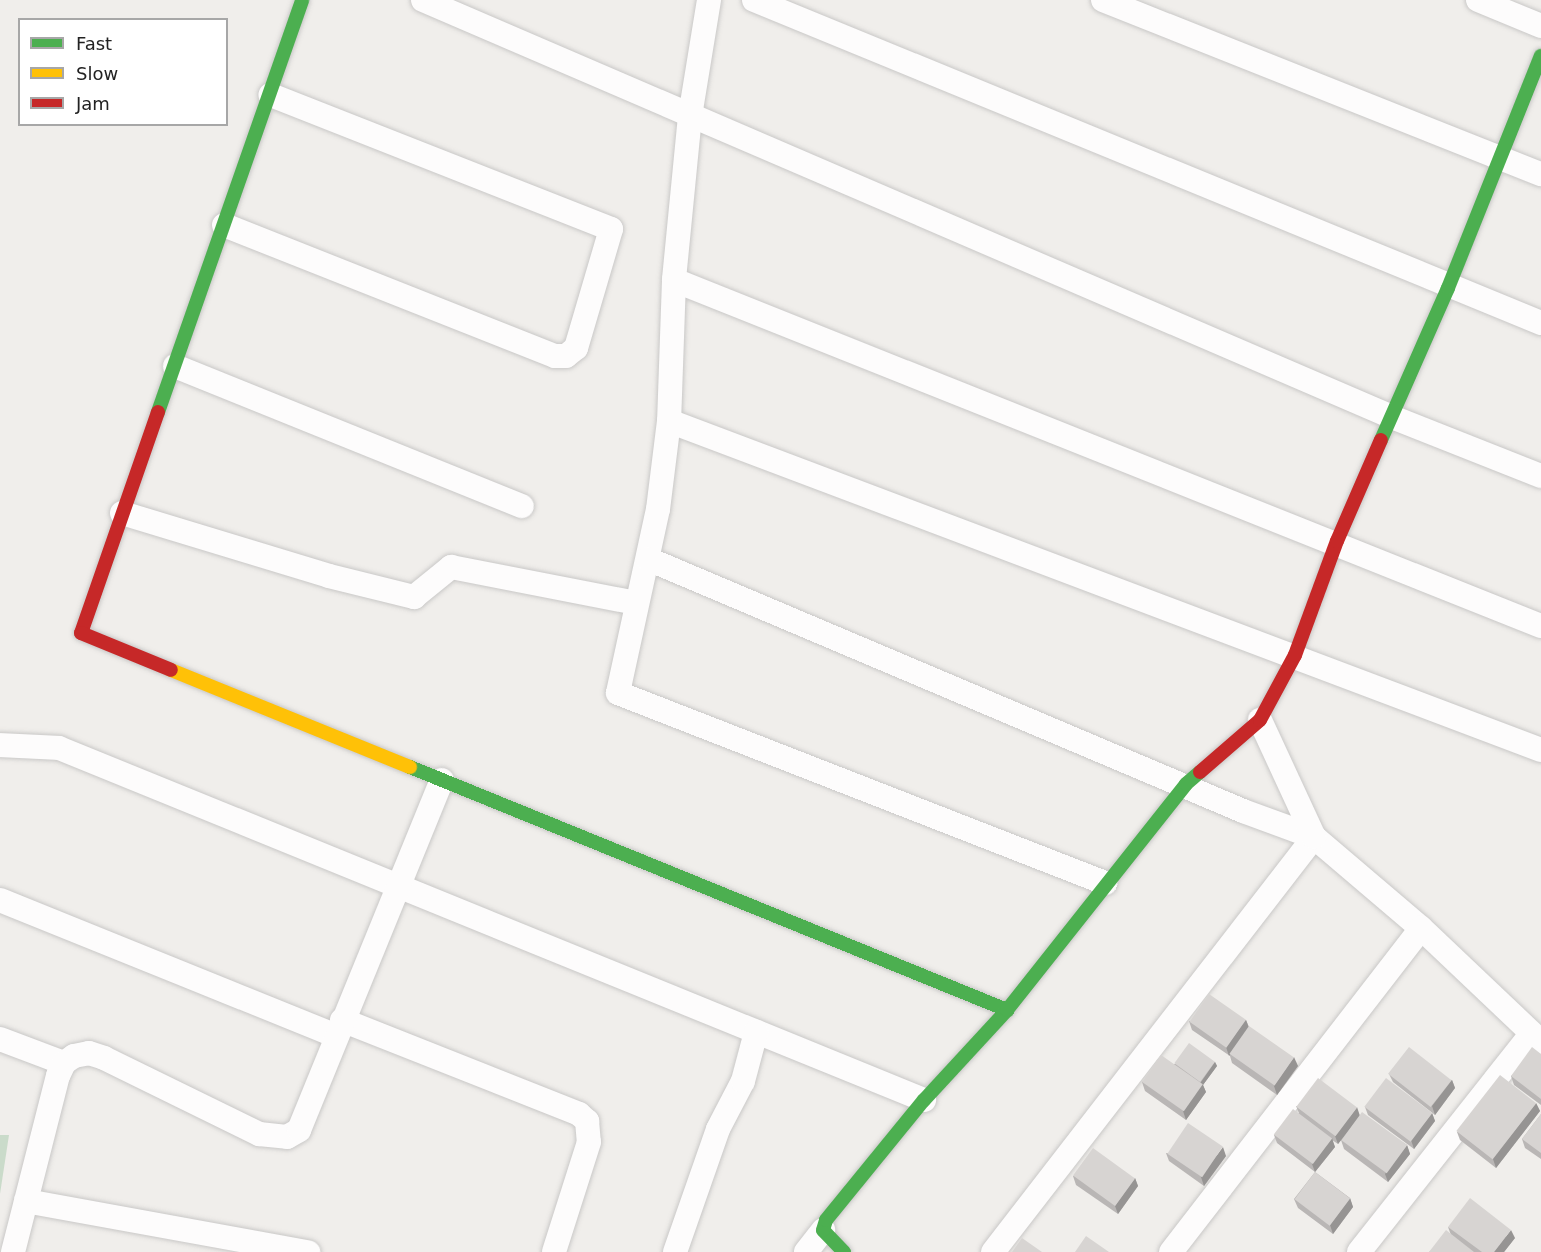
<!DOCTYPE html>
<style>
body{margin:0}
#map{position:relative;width:1541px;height:1252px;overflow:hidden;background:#f0eeeb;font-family:"DejaVu Sans",sans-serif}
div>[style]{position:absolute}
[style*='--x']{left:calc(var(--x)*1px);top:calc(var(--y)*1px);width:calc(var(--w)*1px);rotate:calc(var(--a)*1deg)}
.cemetery>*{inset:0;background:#cadbca}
.roads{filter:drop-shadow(0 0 2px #c9c8c7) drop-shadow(0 0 2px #c9c8c7)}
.street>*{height:24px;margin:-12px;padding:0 12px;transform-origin:12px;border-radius:12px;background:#fdfcfc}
.fast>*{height:14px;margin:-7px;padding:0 7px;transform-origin:7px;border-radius:7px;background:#4caf50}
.slow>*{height:14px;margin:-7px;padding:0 7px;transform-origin:7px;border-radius:7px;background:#ffc107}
.jam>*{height:14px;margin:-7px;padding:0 7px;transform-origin:7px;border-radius:7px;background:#c62828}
.wall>*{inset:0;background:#b9b6b5}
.shaded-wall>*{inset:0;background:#969493}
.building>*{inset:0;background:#d7d4d2;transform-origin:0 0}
span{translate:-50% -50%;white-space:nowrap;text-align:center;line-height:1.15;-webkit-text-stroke:4.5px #fff;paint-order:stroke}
.legend{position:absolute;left:18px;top:18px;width:210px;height:108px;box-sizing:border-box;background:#fff;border:2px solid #a7a7a7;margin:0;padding:8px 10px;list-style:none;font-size:18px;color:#222}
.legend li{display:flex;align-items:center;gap:12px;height:30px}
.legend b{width:30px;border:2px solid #a7a7a7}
</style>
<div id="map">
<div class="cemetery">
<i style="clip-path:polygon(0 1135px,9px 1135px,0 1194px)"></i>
</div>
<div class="roads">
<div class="street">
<i style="--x:423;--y:0;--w:1055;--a:23.28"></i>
<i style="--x:1392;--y:417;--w:160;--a:21.6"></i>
<i style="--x:709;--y:0;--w:118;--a:99.3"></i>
<i style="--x:690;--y:116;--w:165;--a:95.6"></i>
<i style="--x:674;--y:280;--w:141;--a:92"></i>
<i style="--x:669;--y:421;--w:89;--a:97.1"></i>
<i style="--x:658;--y:509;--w:188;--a:102.3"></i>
<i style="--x:618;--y:693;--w:523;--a:21.31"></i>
<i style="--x:754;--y:0;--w:851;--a:22.31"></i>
<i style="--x:1103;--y:0;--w:471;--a:21.7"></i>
<i style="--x:1478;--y:0;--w:68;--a:22.4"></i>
<i style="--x:224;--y:225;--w:356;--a:21.6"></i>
<i style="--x:555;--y:356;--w:11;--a:0"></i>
<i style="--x:566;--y:356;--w:13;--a:-39"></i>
<i style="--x:576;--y:348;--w:124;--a:-73.6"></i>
<i style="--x:611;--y:229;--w:366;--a:-158.5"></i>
<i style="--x:674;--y:280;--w:933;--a:21.76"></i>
<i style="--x:175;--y:366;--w:374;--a:22"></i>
<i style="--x:669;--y:421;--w:932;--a:20.67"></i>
<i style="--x:122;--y:513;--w:216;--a:16.9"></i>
<i style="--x:329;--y:576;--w:88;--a:13.9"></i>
<i style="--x:414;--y:597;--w:48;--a:-39"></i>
<i style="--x:451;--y:567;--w:189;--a:11"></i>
<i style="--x:648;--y:559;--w:646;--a:22.95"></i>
<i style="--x:1243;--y:811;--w:76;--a:20.1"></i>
<i style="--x:1314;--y:837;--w:140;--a:40.4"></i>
<i style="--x:1421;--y:928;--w:166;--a:43.5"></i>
<i style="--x:0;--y:745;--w:59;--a:2.9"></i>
<i style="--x:59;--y:748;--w:934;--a:22.14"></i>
<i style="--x:0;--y:900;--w:362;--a:22"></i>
<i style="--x:342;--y:1020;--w:255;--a:21.6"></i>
<i style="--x:579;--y:1114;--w:11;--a:41"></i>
<i style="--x:587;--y:1121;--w:21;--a:85"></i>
<i style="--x:589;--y:1142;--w:115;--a:107.7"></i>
<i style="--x:0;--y:1039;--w:68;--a:20.6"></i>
<i style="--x:26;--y:1201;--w:287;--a:10.3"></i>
<i style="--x:13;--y:1252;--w:182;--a:-75.7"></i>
<i style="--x:58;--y:1076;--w:14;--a:-65"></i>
<i style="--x:64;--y:1063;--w:12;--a:-35"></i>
<i style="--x:74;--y:1056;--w:15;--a:-11"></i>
<i style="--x:89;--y:1053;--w:16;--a:18"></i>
<i style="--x:104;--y:1058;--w:173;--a:26.1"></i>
<i style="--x:259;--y:1134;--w:28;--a:6"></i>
<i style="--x:287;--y:1137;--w:14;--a:-30"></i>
<i style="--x:299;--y:1130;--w:378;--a:-67.8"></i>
<i style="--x:675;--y:1252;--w:130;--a:-70.7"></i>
<i style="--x:718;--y:1129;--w:54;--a:-62.5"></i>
<i style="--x:743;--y:1081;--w:51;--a:-75.1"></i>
<i style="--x:806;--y:1252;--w:28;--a:-52"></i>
<i style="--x:993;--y:1252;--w:525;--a:-52.28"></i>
<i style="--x:1314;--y:837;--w:129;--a:-114.8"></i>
<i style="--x:1171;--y:1252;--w:409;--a:-52.3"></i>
<i style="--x:1359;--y:1252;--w:278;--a:-51.7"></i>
</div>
<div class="fast">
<i style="--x:158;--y:412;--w:436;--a:-70.7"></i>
<i style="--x:1381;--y:440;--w:166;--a:-66.2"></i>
<i style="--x:1448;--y:288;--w:250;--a:-68.2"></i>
<i style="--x:410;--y:767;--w:645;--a:22.15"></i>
<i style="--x:844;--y:1252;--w:30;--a:-134"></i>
<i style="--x:823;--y:1230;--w:10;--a:-73"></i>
<i style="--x:826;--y:1220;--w:155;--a:-50.8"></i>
<i style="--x:924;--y:1100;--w:122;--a:-47.3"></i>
<i style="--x:1007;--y:1010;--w:288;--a:-51.6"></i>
<i style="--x:1186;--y:784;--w:18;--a:-41"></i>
</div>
<div class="slow">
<i style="--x:171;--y:670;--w:258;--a:22.1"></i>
</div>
<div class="jam">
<i style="--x:158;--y:412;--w:234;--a:109.2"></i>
<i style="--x:81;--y:633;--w:97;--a:22.3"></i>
<i style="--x:1200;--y:772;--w:79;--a:-40.9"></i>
<i style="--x:1260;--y:720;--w:74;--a:-61.7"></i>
<i style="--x:1295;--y:655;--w:121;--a:-69.8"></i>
<i style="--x:1337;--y:541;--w:110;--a:-66.5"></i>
</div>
</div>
<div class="wall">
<i style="clip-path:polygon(1246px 1020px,1249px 1027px,1298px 1066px,1277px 1095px,1232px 1063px,1230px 1056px,1192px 1030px,1189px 1021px)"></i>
<i style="clip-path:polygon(1541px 1054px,1541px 1105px,1514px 1085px,1511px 1076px)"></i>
<i style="clip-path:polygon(1215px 1062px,1217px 1066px,1203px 1085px,1206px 1092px,1186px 1120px,1145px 1091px,1142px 1082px,1174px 1064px)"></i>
<i style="clip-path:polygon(1389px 1074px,1452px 1080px,1455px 1088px,1435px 1115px,1393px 1082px)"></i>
<i style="clip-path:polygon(1536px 1103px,1540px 1111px,1496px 1168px,1460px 1140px,1457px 1132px)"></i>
<i style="clip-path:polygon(1296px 1106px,1360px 1116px,1407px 1145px,1410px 1154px,1388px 1182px,1344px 1149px,1341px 1140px,1338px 1144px,1332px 1140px,1335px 1147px,1315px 1172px,1350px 1198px,1353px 1207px,1333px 1234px,1298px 1208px,1294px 1199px,1315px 1172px,1277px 1143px,1274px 1135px,1299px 1113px)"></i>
<i style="clip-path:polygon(1365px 1107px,1432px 1113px,1435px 1121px,1414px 1149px,1368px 1115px)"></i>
<i style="clip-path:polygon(1541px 1114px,1541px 1159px,1525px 1148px,1522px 1139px)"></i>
<i style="clip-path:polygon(1166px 1153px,1226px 1156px,1204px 1186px,1169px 1161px)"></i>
<i style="clip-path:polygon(1073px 1176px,1135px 1178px,1138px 1186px,1118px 1214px,1076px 1185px)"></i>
<i style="clip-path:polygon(1448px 1227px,1515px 1238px,1504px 1252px,1429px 1252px,1451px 1235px)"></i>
</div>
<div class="shaded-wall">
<i style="clip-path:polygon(1246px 1020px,1249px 1028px,1229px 1056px,1226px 1047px)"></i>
<i style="clip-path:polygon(1294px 1057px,1298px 1066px,1277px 1095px,1274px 1086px)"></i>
<i style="clip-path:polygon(1215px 1062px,1217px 1066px,1203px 1085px,1206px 1092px,1186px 1120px,1183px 1111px,1201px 1082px)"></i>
<i style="clip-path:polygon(1452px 1080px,1455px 1088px,1435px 1115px,1432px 1106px)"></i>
<i style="clip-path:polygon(1536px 1103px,1540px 1111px,1496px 1168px,1493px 1159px)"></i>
<i style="clip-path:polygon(1357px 1107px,1360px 1116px,1338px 1144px,1335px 1136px)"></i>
<i style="clip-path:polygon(1432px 1113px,1435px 1121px,1414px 1149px,1411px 1140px)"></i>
<i style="clip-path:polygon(1332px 1138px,1335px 1147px,1315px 1172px,1312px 1164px)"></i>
<i style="clip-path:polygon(1407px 1145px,1410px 1154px,1388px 1182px,1385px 1174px)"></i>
<i style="clip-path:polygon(1223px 1147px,1226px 1156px,1204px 1186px,1201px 1177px)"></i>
<i style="clip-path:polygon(1135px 1178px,1138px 1186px,1118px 1214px,1115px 1206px)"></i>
<i style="clip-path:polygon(1350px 1198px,1353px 1207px,1333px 1234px,1330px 1225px)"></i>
<i style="clip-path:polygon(1511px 1230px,1515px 1238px,1504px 1252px,1494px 1252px)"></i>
</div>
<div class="building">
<i style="left:1209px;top:994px;width:45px;height:34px;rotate:35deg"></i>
<i style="left:1249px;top:1026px;width:55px;height:34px;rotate:35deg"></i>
<i style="left:1189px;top:1043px;width:32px;height:25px;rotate:36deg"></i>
<i style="left:1409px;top:1047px;width:54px;height:34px;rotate:38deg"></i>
<i style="clip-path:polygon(1532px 1047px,1541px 1054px,1541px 1099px,1511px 1076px)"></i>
<i style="left:1161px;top:1055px;width:51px;height:33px;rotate:35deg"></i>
<i style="left:1500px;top:1075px;width:46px;height:71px;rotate:38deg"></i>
<i style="left:1318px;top:1078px;width:49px;height:36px;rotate:37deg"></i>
<i style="left:1386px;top:1078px;width:58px;height:36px;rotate:37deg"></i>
<i style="left:1293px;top:1109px;width:49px;height:32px;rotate:37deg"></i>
<i style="left:1362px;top:1112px;width:56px;height:35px;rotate:36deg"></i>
<i style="clip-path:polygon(1541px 1114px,1541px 1153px,1522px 1139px)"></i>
<i style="left:1188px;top:1123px;width:42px;height:37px;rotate:34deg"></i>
<i style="left:1093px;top:1148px;width:52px;height:34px;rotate:36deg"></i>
<i style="left:1315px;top:1172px;width:44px;height:34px;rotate:37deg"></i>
<i style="clip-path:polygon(1470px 1198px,1511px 1230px,1494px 1252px,1482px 1252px,1448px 1227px)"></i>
<i style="clip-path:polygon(1446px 1230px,1474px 1252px,1429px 1252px)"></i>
<i style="clip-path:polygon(1086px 1236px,1109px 1252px,1075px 1252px)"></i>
<i style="clip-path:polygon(1022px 1238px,1042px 1252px,1012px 1252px)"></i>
</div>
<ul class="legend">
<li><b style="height:8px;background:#4caf50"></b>Fast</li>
<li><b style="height:8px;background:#ffc107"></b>Slow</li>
<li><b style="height:8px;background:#c62828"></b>Jam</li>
</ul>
</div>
